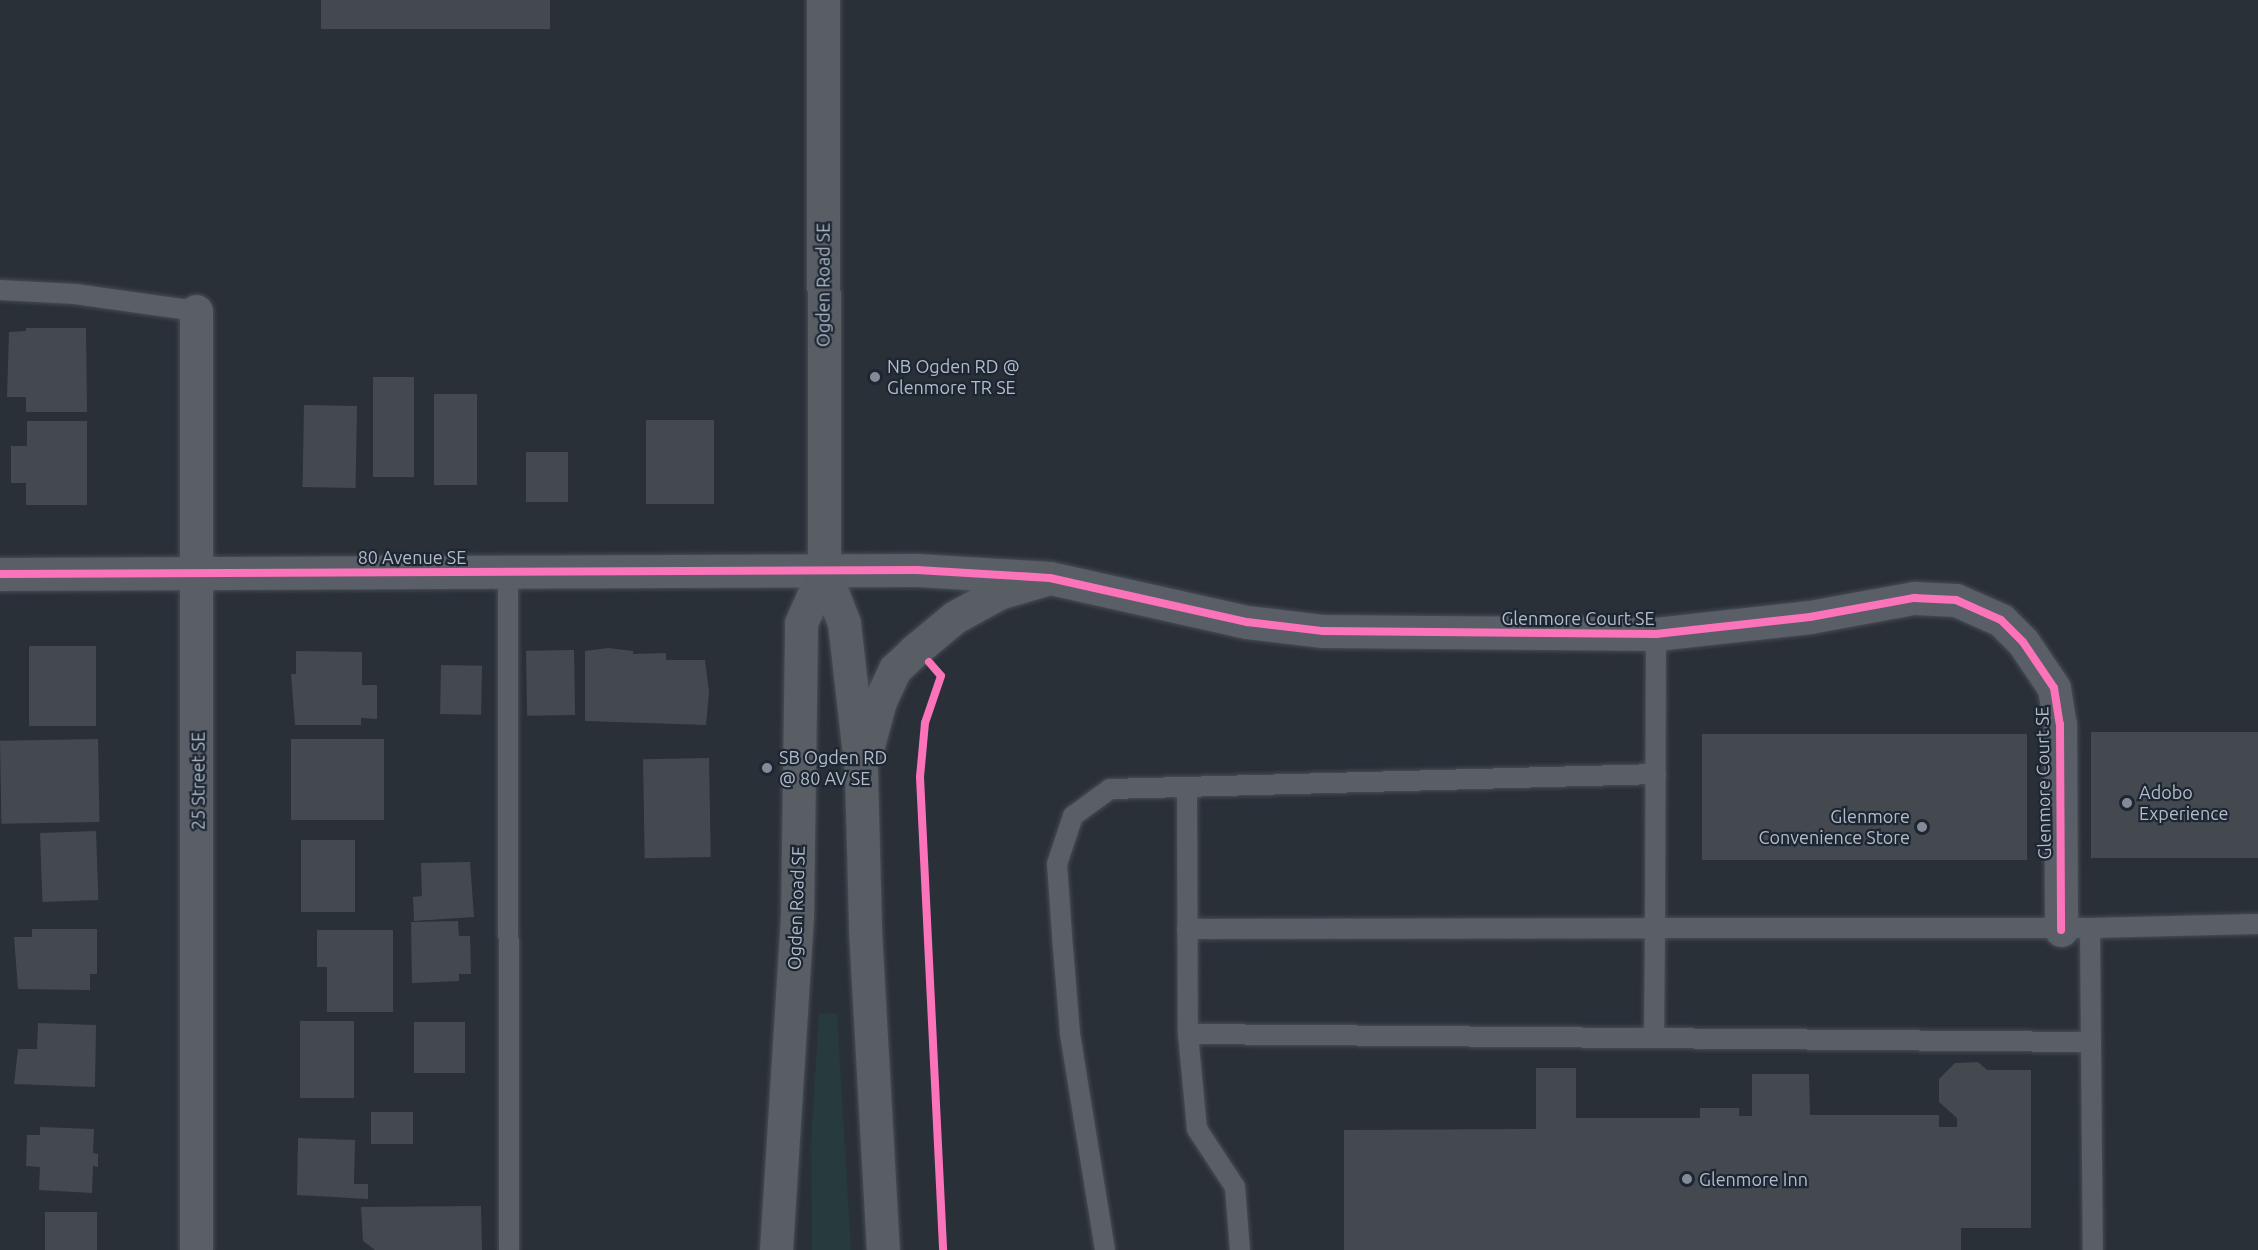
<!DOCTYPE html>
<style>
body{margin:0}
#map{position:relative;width:2258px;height:1250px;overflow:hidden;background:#2a3038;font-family:Ubuntu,sans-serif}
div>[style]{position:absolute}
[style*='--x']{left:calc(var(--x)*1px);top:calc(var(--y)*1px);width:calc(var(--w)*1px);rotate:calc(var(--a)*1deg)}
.green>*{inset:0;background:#273a3e}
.building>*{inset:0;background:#444950;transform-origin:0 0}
.roads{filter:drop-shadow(0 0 2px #484c53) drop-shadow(0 0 2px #484c53)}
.lane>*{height:20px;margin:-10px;padding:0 10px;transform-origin:10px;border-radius:10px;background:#5a5e66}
.street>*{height:33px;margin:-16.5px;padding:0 16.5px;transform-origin:16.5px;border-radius:16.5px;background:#5a5e66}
.secondary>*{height:33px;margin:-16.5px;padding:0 16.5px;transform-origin:16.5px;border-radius:16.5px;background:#595d64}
.cycleway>*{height:8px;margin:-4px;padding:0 4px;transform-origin:4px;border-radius:4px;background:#fb73b8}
.dots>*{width:16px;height:16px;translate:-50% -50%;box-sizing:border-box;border:3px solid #1d2633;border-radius:50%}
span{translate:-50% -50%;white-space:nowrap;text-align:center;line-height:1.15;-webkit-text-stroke:4.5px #1d2633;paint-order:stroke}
.street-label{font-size:18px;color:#b4bcc9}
.poi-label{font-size:18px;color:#b4bcc9}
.left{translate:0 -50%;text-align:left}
.right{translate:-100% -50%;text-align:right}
</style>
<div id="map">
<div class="green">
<i style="clip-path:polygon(819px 1013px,837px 1014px,851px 1250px,812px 1250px,811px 1144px)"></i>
</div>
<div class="building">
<i style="left:321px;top:0;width:229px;height:29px"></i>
<i style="clip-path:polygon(26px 328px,86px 328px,87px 412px,26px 412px,26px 397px,7px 397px,9px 332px,26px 331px)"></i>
<i style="left:373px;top:377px;width:41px;height:100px"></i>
<i style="left:434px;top:394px;width:43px;height:91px"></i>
<i style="left:304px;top:405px;width:53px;height:82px;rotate:1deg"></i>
<i style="left:646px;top:420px;width:68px;height:84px"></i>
<i style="clip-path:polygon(27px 421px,87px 421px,87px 505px,26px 505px,26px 483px,11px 483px,11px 446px,27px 446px)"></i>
<i style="left:568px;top:452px;width:50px;height:42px;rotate:90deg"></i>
<i style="left:96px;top:646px;width:80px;height:67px;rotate:90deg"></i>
<i style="clip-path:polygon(608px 648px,633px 651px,633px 654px,666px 653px,666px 660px,705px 660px,709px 692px,706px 725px,585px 721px,585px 651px)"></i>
<i style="left:574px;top:650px;width:65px;height:48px;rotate:89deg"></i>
<i style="clip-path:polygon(296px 651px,362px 652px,362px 685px,377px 685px,377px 719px,361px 718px,361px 725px,295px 725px,291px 674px,296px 674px)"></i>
<i style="left:441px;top:665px;width:41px;height:49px;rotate:1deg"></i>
<i style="left:2258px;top:732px;width:126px;height:167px;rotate:90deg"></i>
<i style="left:1702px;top:734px;width:325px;height:126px"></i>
<i style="left:98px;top:739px;width:83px;height:98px;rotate:89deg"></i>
<i style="left:291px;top:739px;width:93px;height:81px"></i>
<i style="left:709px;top:758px;width:99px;height:66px;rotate:89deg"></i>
<i style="left:96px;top:831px;width:69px;height:56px;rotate:88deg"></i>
<i style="left:301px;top:840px;width:54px;height:72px"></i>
<i style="clip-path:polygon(470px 862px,474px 917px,414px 921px,413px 897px,422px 896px,421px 863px)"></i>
<i style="clip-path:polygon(458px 921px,459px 936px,470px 936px,471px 974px,459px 974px,459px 981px,412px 983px,411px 922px)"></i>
<i style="clip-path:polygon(32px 929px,97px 929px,97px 974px,90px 974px,90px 990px,18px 989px,14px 937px,32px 937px)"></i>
<i style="clip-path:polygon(317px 930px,393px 930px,393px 1012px,327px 1012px,327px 967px,317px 967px)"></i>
<i style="left:300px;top:1021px;width:54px;height:77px"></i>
<i style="left:414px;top:1022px;width:51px;height:51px"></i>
<i style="clip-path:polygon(38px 1023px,96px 1025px,95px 1087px,14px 1084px,18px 1049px,37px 1049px)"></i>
<i style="clip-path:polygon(1978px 1062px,1987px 1070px,2031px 1070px,2031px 1228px,1961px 1228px,1961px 1250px,1344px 1250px,1344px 1130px,1536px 1129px,1536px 1068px,1576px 1068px,1576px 1118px,1700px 1118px,1700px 1108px,1739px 1108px,1739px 1116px,1752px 1116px,1752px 1074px,1809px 1074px,1810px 1115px,1939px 1115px,1939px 1127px,1957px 1127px,1957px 1118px,1939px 1102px,1939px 1079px,1955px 1063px)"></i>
<i style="left:371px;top:1112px;width:42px;height:32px"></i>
<i style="clip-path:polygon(40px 1127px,94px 1129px,93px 1153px,98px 1154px,98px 1167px,93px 1166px,92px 1193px,39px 1190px,40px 1167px,26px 1166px,27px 1135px,40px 1135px)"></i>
<i style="clip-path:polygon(298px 1138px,355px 1140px,354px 1184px,368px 1184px,368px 1199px,297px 1195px)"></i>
<i style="clip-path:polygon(481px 1206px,482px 1250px,375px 1250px,363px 1241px,361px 1207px)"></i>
<i style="left:45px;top:1212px;width:52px;height:38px"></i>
</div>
<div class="roads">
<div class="lane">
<i style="--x:0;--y:290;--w:75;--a:3.1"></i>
<i style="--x:75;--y:294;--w:122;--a:8"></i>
<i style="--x:508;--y:572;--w:678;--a:89.92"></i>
<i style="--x:1656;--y:634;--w:294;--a:90.2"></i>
<i style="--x:1655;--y:928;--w:435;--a:0"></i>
<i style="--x:2090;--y:928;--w:322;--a:89.5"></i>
<i style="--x:1187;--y:789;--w:245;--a:89.8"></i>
<i style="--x:1188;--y:1034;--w:95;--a:84.6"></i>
<i style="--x:1197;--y:1129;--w:69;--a:56.8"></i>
<i style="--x:1235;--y:1187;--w:63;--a:85.5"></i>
<i style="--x:2090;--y:928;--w:168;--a:-1.4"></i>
<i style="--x:1187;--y:929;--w:468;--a:-0.1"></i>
<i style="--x:1655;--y:928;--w:110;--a:90.5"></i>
<i style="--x:1188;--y:1034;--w:901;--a:0.51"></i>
<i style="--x:1105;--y:1250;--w:220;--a:-99.2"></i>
<i style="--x:1070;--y:1033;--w:98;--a:-94.7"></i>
<i style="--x:1062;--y:935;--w:71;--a:-94"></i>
<i style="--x:1057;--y:864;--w:51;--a:-71.6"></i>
<i style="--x:1073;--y:816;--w:46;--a:-36.1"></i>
<i style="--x:1110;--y:789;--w:546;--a:-1.57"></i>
</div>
<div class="street">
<i style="--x:0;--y:574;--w:917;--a:-0.25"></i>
<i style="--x:917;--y:570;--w:133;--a:3.4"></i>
<i style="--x:1050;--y:578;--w:202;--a:12.6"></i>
<i style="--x:1247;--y:622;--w:77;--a:6.8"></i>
<i style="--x:1323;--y:631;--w:333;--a:0.5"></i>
<i style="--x:1656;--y:634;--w:155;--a:-6.3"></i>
<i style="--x:1810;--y:617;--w:106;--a:-10.4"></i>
<i style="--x:1914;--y:598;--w:42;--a:2.7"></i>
<i style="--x:1956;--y:600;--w:49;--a:24"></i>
<i style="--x:2001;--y:620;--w:31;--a:45"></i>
<i style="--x:2023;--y:642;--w:55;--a:56"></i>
<i style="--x:2054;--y:688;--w:36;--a:81"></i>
<i style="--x:2060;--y:724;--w:206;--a:89.7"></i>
<i style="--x:196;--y:1250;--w:939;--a:-90"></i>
</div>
<div class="secondary">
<i style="--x:823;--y:0;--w:571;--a:89.9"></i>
<i style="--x:824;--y:571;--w:56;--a:69"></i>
<i style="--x:844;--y:623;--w:150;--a:83.5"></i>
<i style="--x:861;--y:772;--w:158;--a:88.5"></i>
<i style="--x:865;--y:930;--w:321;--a:86.8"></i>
<i style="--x:866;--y:753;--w:54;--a:-74.9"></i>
<i style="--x:880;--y:701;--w:35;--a:-65"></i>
<i style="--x:895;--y:669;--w:26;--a:-43"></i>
<i style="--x:914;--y:651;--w:53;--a:-39.7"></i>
<i style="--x:955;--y:617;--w:50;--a:-28.6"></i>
<i style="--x:999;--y:593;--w:53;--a:-16.4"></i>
<i style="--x:776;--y:1250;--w:334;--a:-86.4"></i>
<i style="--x:797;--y:917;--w:294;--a:-89.2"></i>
<i style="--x:801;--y:623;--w:57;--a:-66.1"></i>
</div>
</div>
<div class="cycleway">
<i style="--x:0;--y:574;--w:917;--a:-0.25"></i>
<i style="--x:917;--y:570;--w:133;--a:3.4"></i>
<i style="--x:1050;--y:578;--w:202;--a:12.6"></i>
<i style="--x:1247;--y:622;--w:77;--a:6.8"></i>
<i style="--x:1323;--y:631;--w:333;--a:0.5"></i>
<i style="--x:1656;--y:634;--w:155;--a:-6.3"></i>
<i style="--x:1810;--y:617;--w:106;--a:-10.4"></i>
<i style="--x:1914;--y:598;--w:42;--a:2.7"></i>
<i style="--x:1956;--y:600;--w:49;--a:24"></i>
<i style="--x:2001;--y:620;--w:31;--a:45"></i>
<i style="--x:2023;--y:642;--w:55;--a:56"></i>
<i style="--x:2054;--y:688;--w:36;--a:81"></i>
<i style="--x:2060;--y:724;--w:206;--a:89.7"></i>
<i style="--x:929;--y:662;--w:18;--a:49"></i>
<i style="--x:941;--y:676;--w:50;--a:108.8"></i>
<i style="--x:925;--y:723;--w:54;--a:95.3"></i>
<i style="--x:920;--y:777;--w:474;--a:87.2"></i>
</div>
<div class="dots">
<i style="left:875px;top:377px;background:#848b96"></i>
<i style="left:767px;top:768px;background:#848b96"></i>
<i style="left:2127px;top:803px;background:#848b96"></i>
<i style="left:1922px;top:827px;background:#848b96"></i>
<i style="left:1687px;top:1179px;background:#848b96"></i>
</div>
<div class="street-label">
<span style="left:823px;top:285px;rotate:-90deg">Ogden Road SE</span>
<span style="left:412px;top:557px">80 Avenue SE</span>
<span style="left:1578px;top:618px">Glenmore Court SE</span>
<span style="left:198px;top:781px;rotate:-90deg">25 Street SE</span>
<span style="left:2043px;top:783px;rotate:-91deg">Glenmore Court SE</span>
<span style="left:796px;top:908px;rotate:-88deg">Ogden Road SE</span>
</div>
<div class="poi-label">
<span class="left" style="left:887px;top:377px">NB Ogden RD @<br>Glenmore TR SE</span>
<span class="left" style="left:779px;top:768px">SB Ogden RD<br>@ 80 AV SE</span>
<span class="left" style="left:2139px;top:803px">Adobo<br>Experience</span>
<span class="right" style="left:1910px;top:827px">Glenmore<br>Convenience Store</span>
<span class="left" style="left:1699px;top:1179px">Glenmore Inn</span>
</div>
</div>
